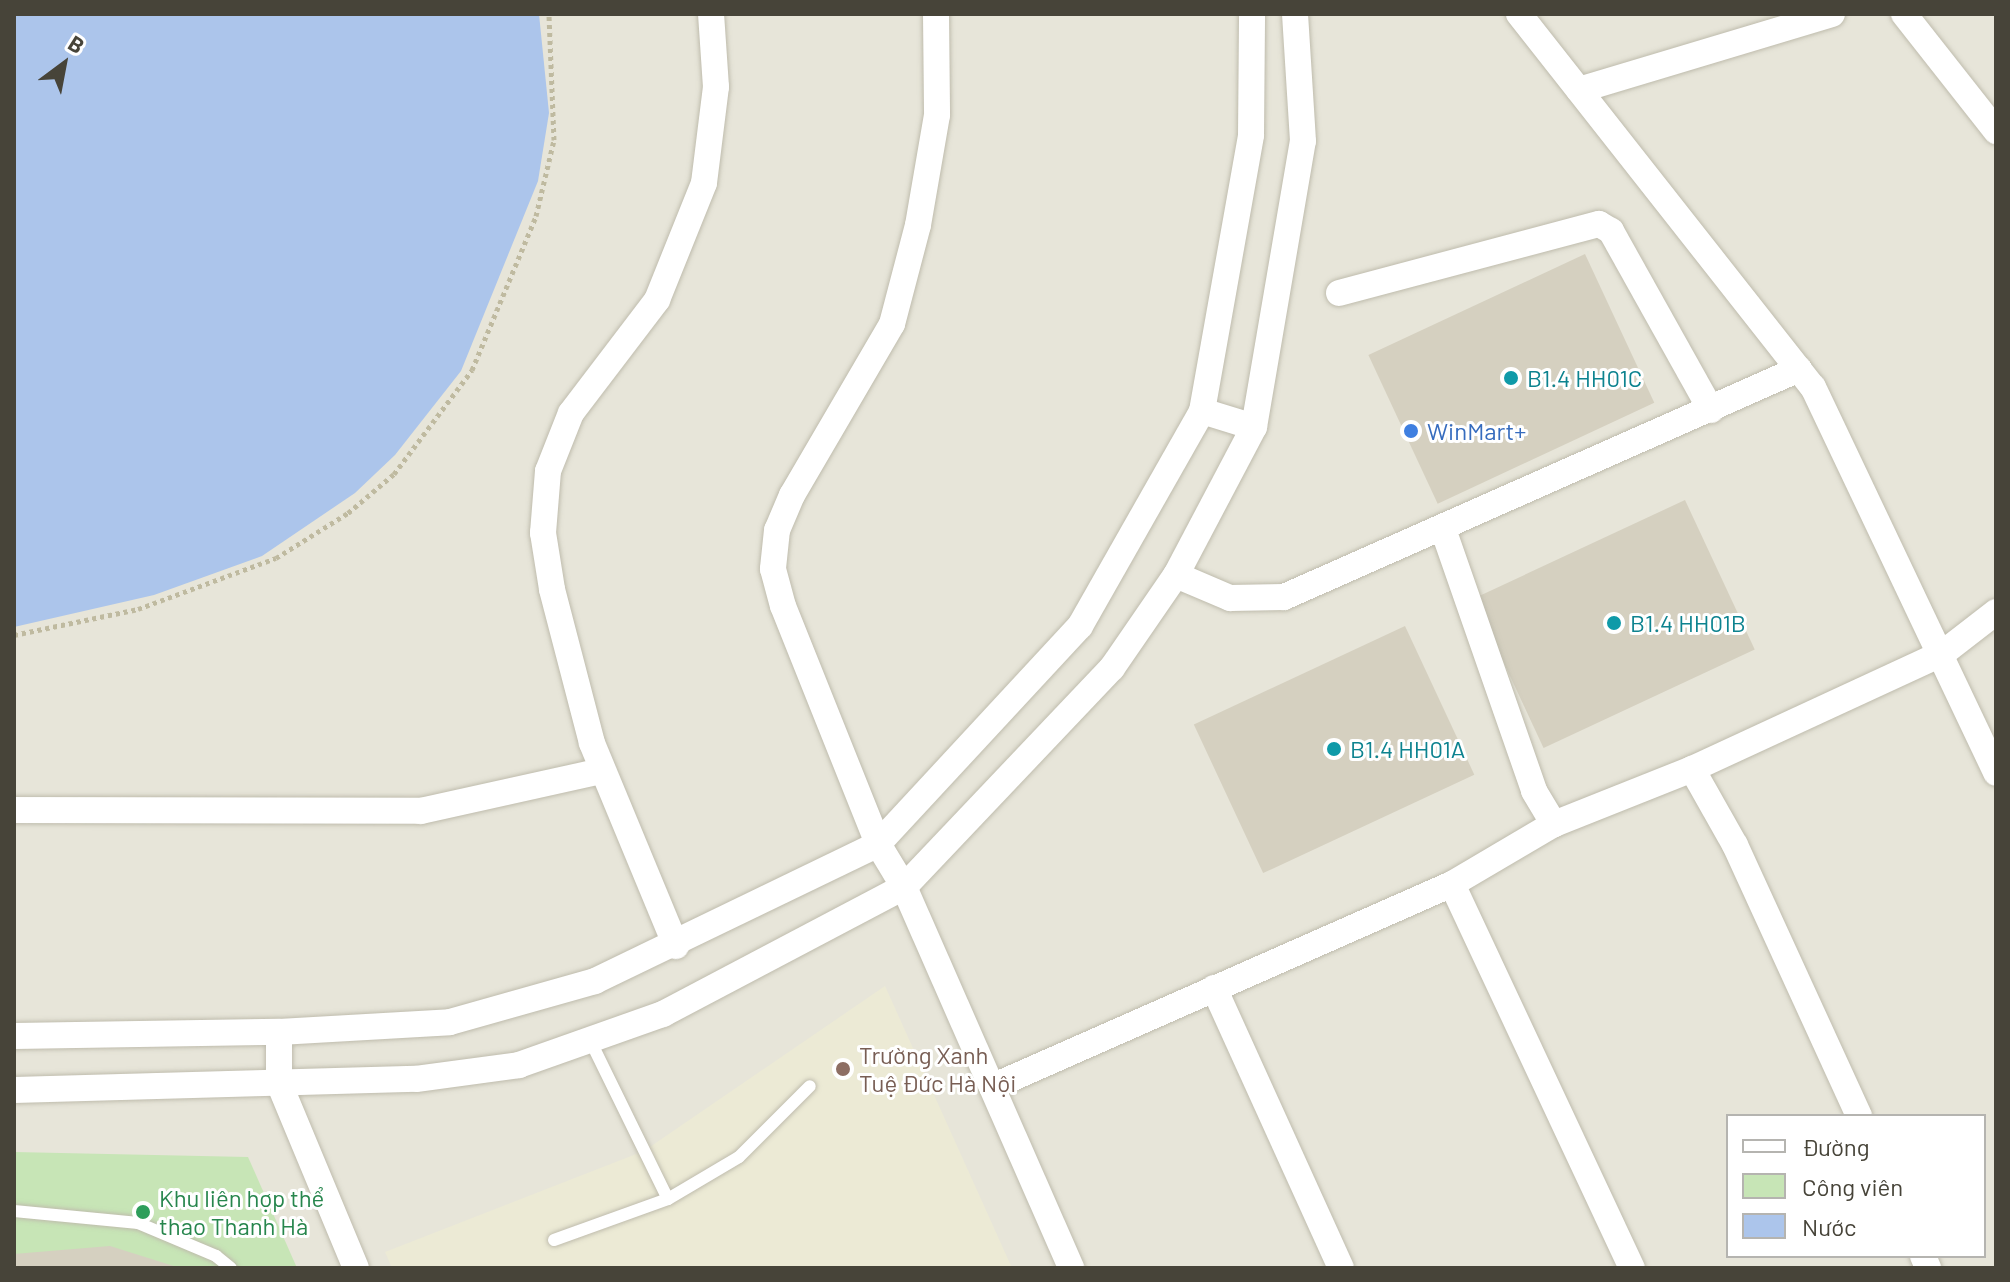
<!DOCTYPE html>
<meta charset="utf-8">
<style>
body{margin:0}
#map{position:relative;width:2010px;height:1282px;overflow:hidden;background:#f4f3ea;font-family:Barlow,sans-serif}
div>[style]{position:absolute}
[style*='--x']{left:calc(var(--x)*1px);top:calc(var(--y)*1px);width:calc(var(--w)*1px);rotate:calc(var(--a)*1deg)}
.residential>*{inset:0;background:#e7e5d9}
.education>*{inset:0;background:#ecead5}
.green>*{inset:0;background:#c7e5b6}
.water>*{inset:0;background:#acc5eb}
.building>*{inset:0;background:#d5d0c0;transform-origin:0 0}
.path>*{height:5px;margin-top:-2.5px;transform-origin:0;background:repeating-linear-gradient(90deg,#bfbaa0 0 4px,transparent 0 8px)}
.roads{filter:drop-shadow(0 0 2px #bfbcad) drop-shadow(0 0 2px #bfbcad)}
.lane>*{height:12px;margin:-6px;padding:0 6px;transform-origin:6px;border-radius:6px;background:#fff}
.street>*{height:26px;margin:-13px;padding:0 13px;transform-origin:13px;border-radius:13px;background:#fff}
.dots>*{width:22px;height:22px;translate:-50% -50%;box-sizing:border-box;border:4px solid #fff;border-radius:50%}
span{translate:-50% -50%;white-space:nowrap;text-align:center;line-height:1.15;-webkit-text-stroke:6px #fff;paint-order:stroke}
.culture-label{font-size:24px;color:#0d838f}
.left{translate:0 -50%;text-align:left}
.shop-label{font-size:24px;color:#366cbe}
.education-label{font-size:24px;color:#785e54}
.leisure-label{font-size:24px;color:#27864d}
.frame{position:absolute;inset:0;border:16px solid #474439;pointer-events:none}
.legend{position:absolute;left:1726px;top:1114px;width:260px;height:144px;box-sizing:border-box;background:#fff;border:2px solid #b5b4b0;margin:0;padding:10px 14px;list-style:none;font-size:24px;color:#474439}
.legend li{display:flex;align-items:center;gap:16px;height:40px}
.legend b{width:40px;border:2px solid #b5b4b0}
.north{position:absolute;left:24px;top:24px;width:80px;height:80px;-webkit-text-stroke:6px #fff;paint-order:stroke;rotate:32deg;font-size:22px;font-weight:700;line-height:32px;text-align:center;color:#474439}
.north::after{content:'';display:block;margin:auto;width:28px;height:36px;background:#474439;clip-path:polygon(50% 0,100% 100%,50% 72%,0 100%)}
</style>
<div id="map">
<div class="residential">
<i style="clip-path:polygon(evenodd,14px 14px,1996px 14px,1996px 1268px,14px 1268px,14px 14px,1728px 1116px,1984px 1116px,1984px 1256px,1728px 1256px,1728px 1116px)"></i>
</div>
<div class="education">
<i style="clip-path:polygon(885px 986px,1012px 1268px,392px 1268px,385px 1252px,644px 1151px)"></i>
</div>
<div class="green">
<i style="clip-path:polygon(14px 1152px,248px 1157px,297px 1268px,14px 1268px)"></i>
</div>
<div class="water">
<i style="clip-path:polygon(14px 14px,539px 14px,549px 113px,538px 181px,461px 371px,395px 455px,355px 493px,262px 556px,154px 595px,14px 627px)"></i>
</div>
<div class="building">
<i style="left:1585px;top:254px;width:164px;height:239px;rotate:65deg"></i>
<i style="left:1685px;top:500px;width:165px;height:233px;rotate:65deg"></i>
<i style="left:1405px;top:626px;width:164px;height:233px;rotate:65deg"></i>
<i style="clip-path:polygon(110px 1246px,180px 1268px,14px 1268px,14px 1254px)"></i>
</div>
<div class="path">
<i style="--x:14;--y:635;--w:127;--a:-11.8"></i>
<i style="--x:138;--y:609;--w:147;--a:-20.3"></i>
<i style="--x:276;--y:558;--w:85;--a:-32"></i>
<i style="--x:348;--y:513;--w:60;--a:-40.3"></i>
<i style="--x:394;--y:474;--w:130;--a:-53.1"></i>
<i style="--x:472;--y:370;--w:167;--a:-67.4"></i>
<i style="--x:536;--y:216;--w:78;--a:-76.7"></i>
<i style="--x:554;--y:140;--w:126;--a:-92.3"></i>
</div>
<div class="roads">
<div class="lane">
<i style="--x:590;--y:1040;--w:177;--a:63.9"></i>
<i style="--x:668;--y:1199;--w:82;--a:-30.6"></i>
<i style="--x:739;--y:1157;--w:100;--a:-45"></i>
<i style="--x:14;--y:1211;--w:125;--a:5.5"></i>
<i style="--x:138;--y:1223;--w:85;--a:22.9"></i>
<i style="--x:216;--y:1256;--w:19;--a:39"></i>
<i style="--x:554;--y:1240;--w:121;--a:-19.8"></i>
</div>
<div class="street">
<i style="--x:936;--y:14;--w:101;--a:89.4"></i>
<i style="--x:937;--y:115;--w:112;--a:99.8"></i>
<i style="--x:918;--y:225;--w:102;--a:104.7"></i>
<i style="--x:892;--y:324;--w:198;--a:120.3"></i>
<i style="--x:792;--y:495;--w:38;--a:113"></i>
<i style="--x:777;--y:530;--w:39;--a:96"></i>
<i style="--x:773;--y:569;--w:38;--a:75"></i>
<i style="--x:783;--y:606;--w:256;--a:68.2"></i>
<i style="--x:878;--y:844;--w:50;--a:58.8"></i>
<i style="--x:904;--y:887;--w:416;--a:66.3"></i>
<i style="--x:1519;--y:14;--w:475;--a:51.8"></i>
<i style="--x:1813;--y:387;--w:427;--a:64.6"></i>
<i style="--x:1904;--y:14;--w:149;--a:51.8"></i>
<i style="--x:1579;--y:90;--w:264;--a:-16.7"></i>
<i style="--x:1339;--y:293;--w:269;--a:-14.9"></i>
<i style="--x:1599;--y:224;--w:14;--a:30"></i>
<i style="--x:1611;--y:231;--w:205;--a:60.8"></i>
<i style="--x:1202;--y:411;--w:54;--a:17.1"></i>
<i style="--x:1443;--y:529;--w:277;--a:70.8"></i>
<i style="--x:1534;--y:791;--w:39;--a:59"></i>
<i style="--x:1176;--y:575;--w:59;--a:23.1"></i>
<i style="--x:1230;--y:598;--w:54;--a:-1.1"></i>
<i style="--x:1284;--y:597;--w:563;--a:-23.88"></i>
<i style="--x:1692;--y:769;--w:87;--a:60.5"></i>
<i style="--x:1735;--y:845;--w:298;--a:65.4"></i>
<i style="--x:14;--y:810;--w:407;--a:0.1"></i>
<i style="--x:421;--y:811;--w:185;--a:-12.5"></i>
<i style="--x:1452;--y:884;--w:424;--a:64.9"></i>
<i style="--x:676;--y:946;--w:220;--a:-112.5"></i>
<i style="--x:592;--y:743;--w:159;--a:-104.6"></i>
<i style="--x:552;--y:589;--w:57;--a:-99.1"></i>
<i style="--x:543;--y:533;--w:62;--a:-85.4"></i>
<i style="--x:548;--y:471;--w:62;--a:-68.4"></i>
<i style="--x:571;--y:413;--w:142;--a:-52.7"></i>
<i style="--x:657;--y:300;--w:126;--a:-68.1"></i>
<i style="--x:704;--y:183;--w:97;--a:-82.9"></i>
<i style="--x:716;--y:87;--w:73;--a:-93.9"></i>
<i style="--x:1214;--y:988;--w:307;--a:65.6"></i>
<i style="--x:279;--y:1032;--w:51;--a:90"></i>
<i style="--x:279;--y:1083;--w:200;--a:67.4"></i>
<i style="--x:14;--y:1036;--w:265;--a:-0.9"></i>
<i style="--x:279;--y:1032;--w:171;--a:-3.3"></i>
<i style="--x:450;--y:1022;--w:151;--a:-15.8"></i>
<i style="--x:595;--y:981;--w:314;--a:-25.8"></i>
<i style="--x:878;--y:844;--w:297;--a:-47.2"></i>
<i style="--x:1080;--y:626;--w:247;--a:-60.4"></i>
<i style="--x:1202;--y:411;--w:280;--a:-79.9"></i>
<i style="--x:1251;--y:135;--w:121;--a:-89.5"></i>
<i style="--x:992;--y:1087;--w:503;--a:-23.81"></i>
<i style="--x:1452;--y:884;--w:118;--a:-30.5"></i>
<i style="--x:1554;--y:824;--w:149;--a:-21.7"></i>
<i style="--x:1692;--y:769;--w:277;--a:-24.8"></i>
<i style="--x:1943;--y:653;--w:67;--a:-37.7"></i>
<i style="--x:14;--y:1090;--w:402;--a:-1.6"></i>
<i style="--x:416;--y:1079;--w:104;--a:-7.7"></i>
<i style="--x:519;--y:1065;--w:153;--a:-19.5"></i>
<i style="--x:663;--y:1014;--w:272;--a:-27.8"></i>
<i style="--x:904;--y:887;--w:302;--a:-46.5"></i>
<i style="--x:1112;--y:668;--w:113;--a:-55.5"></i>
<i style="--x:1176;--y:575;--w:167;--a:-62.2"></i>
<i style="--x:1254;--y:427;--w:290;--a:-80.3"></i>
<i style="--x:1303;--y:141;--w:127;--a:-93.6"></i>
<i style="--x:1923;--y:1256;--w:13;--a:67"></i>
</div>
</div>
<div class="dots">
<i style="left:1511px;top:378px;background:#0f9aa8"></i>
<i style="left:1411px;top:431px;background:#3f7fe0"></i>
<i style="left:1614px;top:623px;background:#0f9aa8"></i>
<i style="left:1334px;top:749px;background:#0f9aa8"></i>
<i style="left:843px;top:1069px;background:#8d6e63"></i>
<i style="left:143px;top:1212px;background:#2e9e5b"></i>
</div>
<div class="culture-label">
<span class="left" style="left:1527px;top:378px">B1.4 HH01C</span>
<span class="left" style="left:1630px;top:623px">B1.4 HH01B</span>
<span class="left" style="left:1350px;top:749px">B1.4 HH01A</span>
</div>
<div class="shop-label">
<span class="left" style="left:1427px;top:431px">WinMart+</span>
</div>
<div class="education-label">
<span class="left" style="left:859px;top:1069px">Trường Xanh<br>Tuệ Đức Hà Nội</span>
</div>
<div class="leisure-label">
<span class="left" style="left:159px;top:1212px">Khu liên hợp thể<br>thao Thanh Hà</span>
</div>
<div class="frame"></div>
<ul class="legend">
<li><b style="height:10px;background:#fff"></b>Đường</li>
<li><b style="height:22px;background:#c7e5b6"></b>Công viên</li>
<li><b style="height:22px;background:#acc5eb"></b>Nước</li>
</ul>
<div class="north">B</div>
</div>
